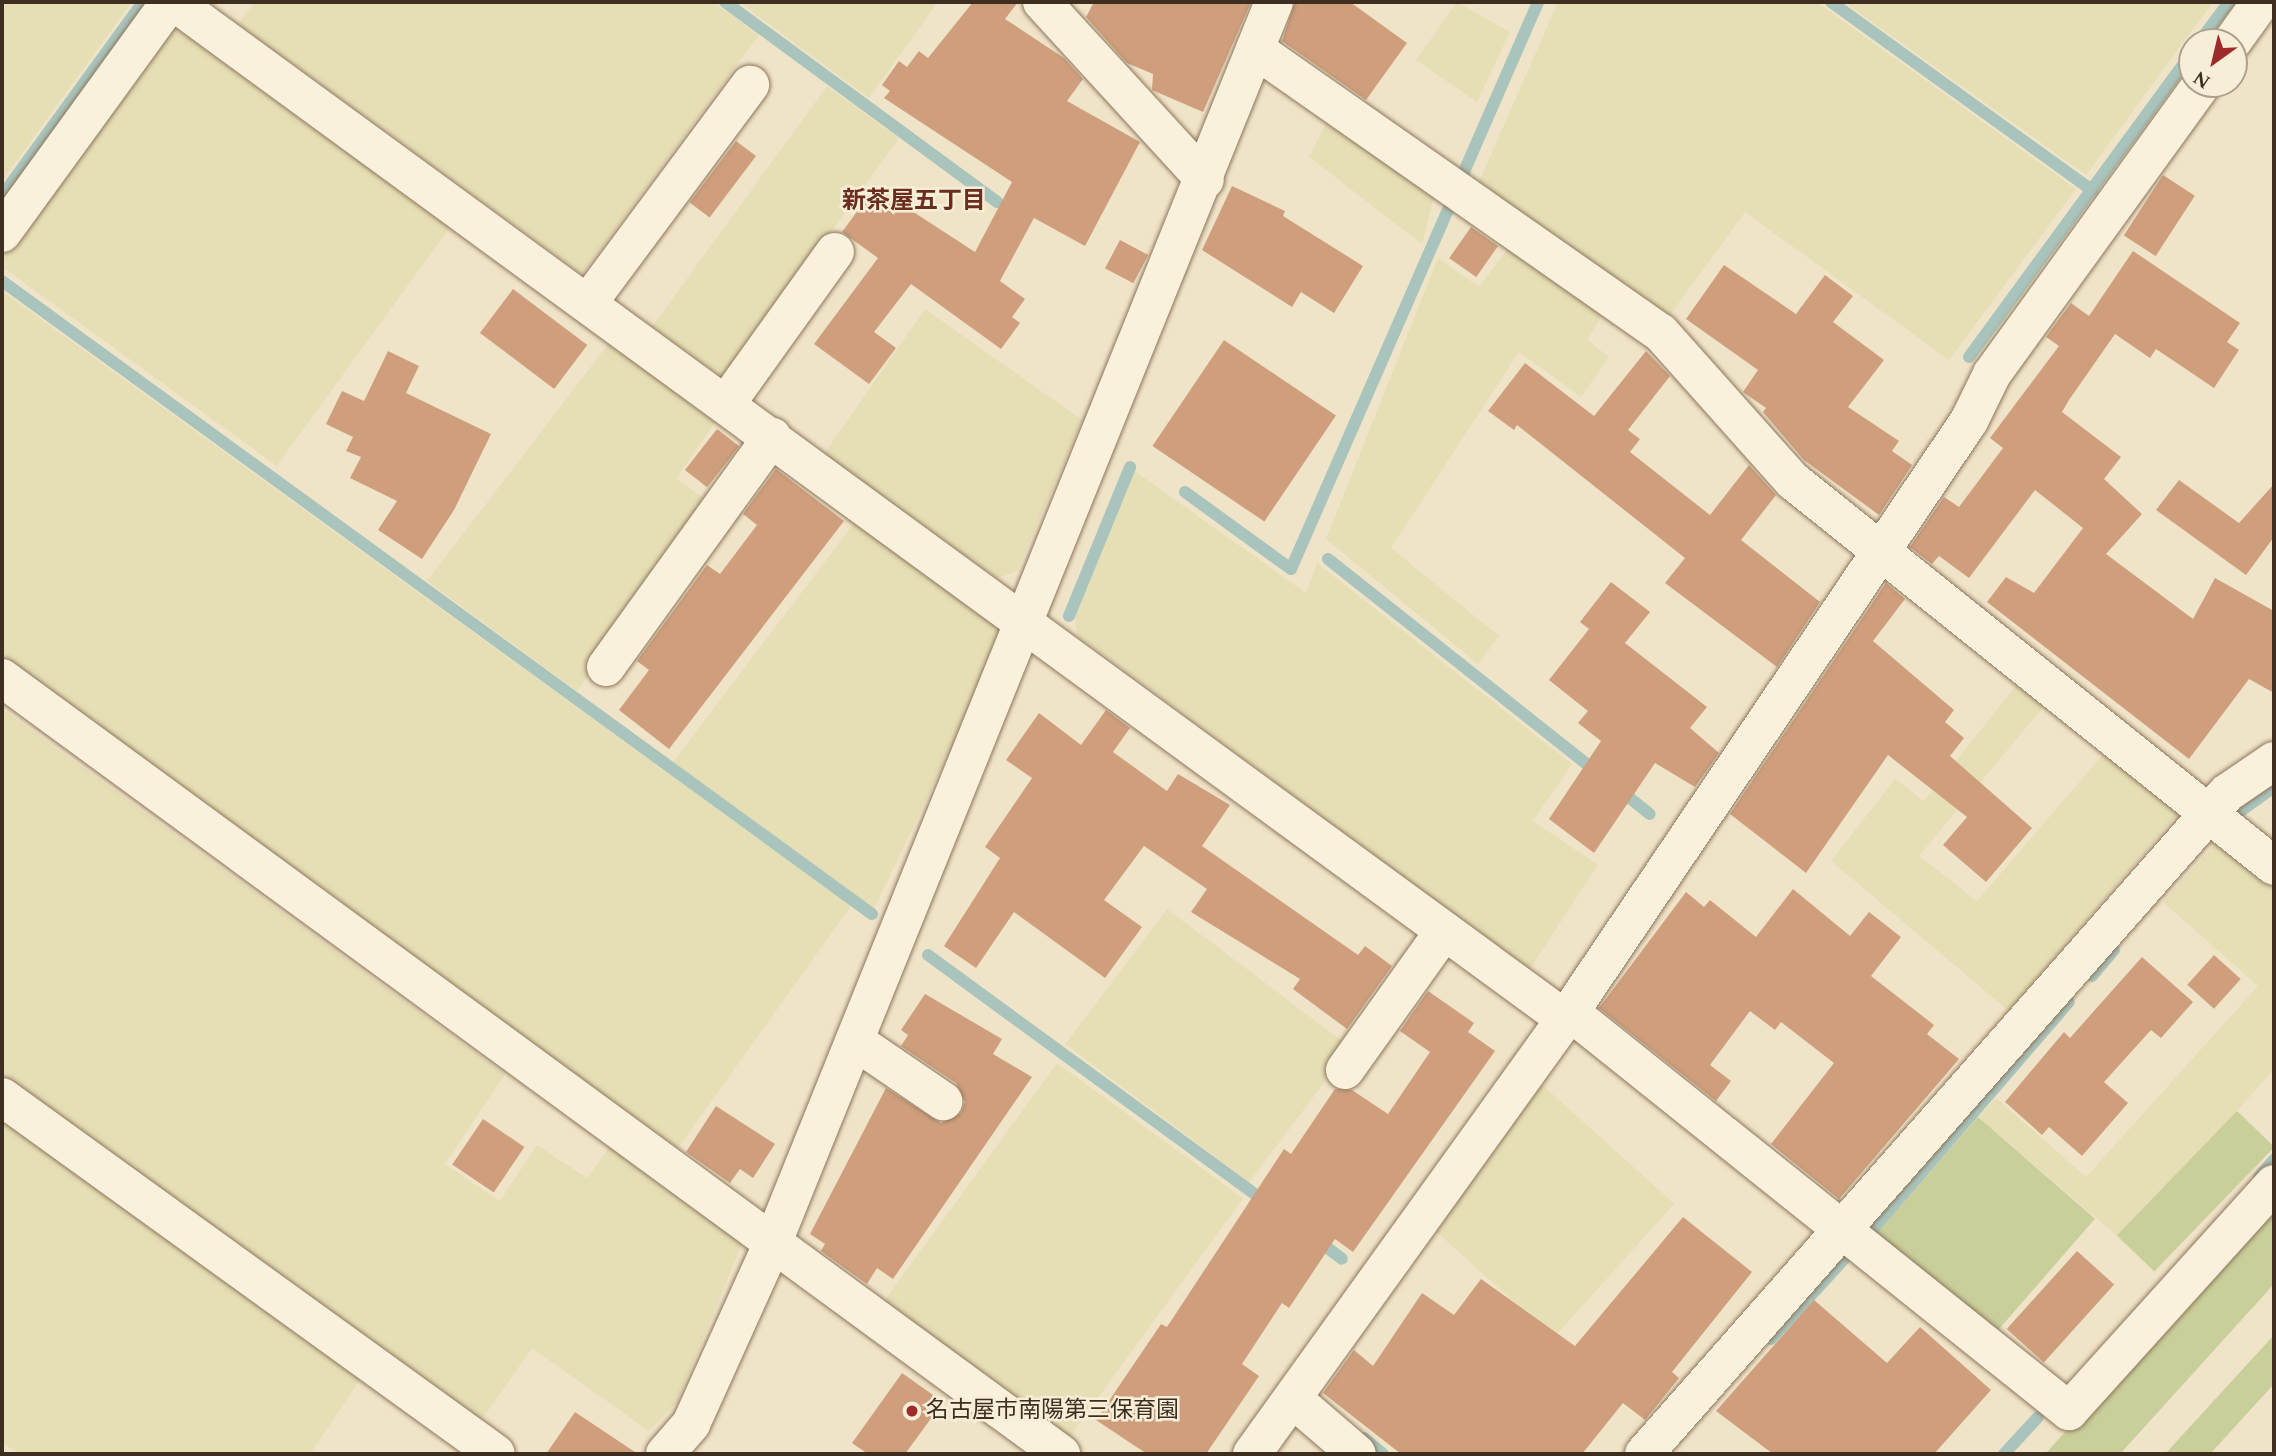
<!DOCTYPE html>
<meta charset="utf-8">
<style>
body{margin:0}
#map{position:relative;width:2276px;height:1456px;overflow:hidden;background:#f0e4c8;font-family:Spectral,"Noto Sans JP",serif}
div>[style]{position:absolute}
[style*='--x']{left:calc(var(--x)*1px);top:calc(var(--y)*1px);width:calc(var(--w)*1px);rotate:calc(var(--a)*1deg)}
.farmland>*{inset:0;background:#e6deb5;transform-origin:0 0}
.green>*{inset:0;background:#c9cf9b;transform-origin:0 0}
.stream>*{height:12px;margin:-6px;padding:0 6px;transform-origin:6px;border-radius:6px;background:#a9c4bc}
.building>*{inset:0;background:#cf9f7d;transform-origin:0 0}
.roads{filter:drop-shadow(0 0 2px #8d765c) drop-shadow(0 0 2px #8d765c)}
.minor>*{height:38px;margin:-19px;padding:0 19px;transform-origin:19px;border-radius:19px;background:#faf1dc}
.dots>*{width:19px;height:19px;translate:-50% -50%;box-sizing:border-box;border:4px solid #f7eed8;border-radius:50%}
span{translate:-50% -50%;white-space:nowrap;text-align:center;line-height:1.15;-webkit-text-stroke:5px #f7eed8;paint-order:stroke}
.poi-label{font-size:23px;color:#3d2e20}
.left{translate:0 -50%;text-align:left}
.neighbourhood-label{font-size:24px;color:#6b2e1e;font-weight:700}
.frame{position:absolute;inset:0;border:4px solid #3d2e20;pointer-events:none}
.north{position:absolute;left:2178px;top:28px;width:70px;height:70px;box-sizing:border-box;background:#f7eed8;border:2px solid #ada18e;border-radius:50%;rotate:214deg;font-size:19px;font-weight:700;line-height:28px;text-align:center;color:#3d2e20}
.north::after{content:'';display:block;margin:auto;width:24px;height:32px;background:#9e2a2b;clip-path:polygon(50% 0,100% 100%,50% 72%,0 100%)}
</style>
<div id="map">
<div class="farmland">
<i style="clip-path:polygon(2px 2px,132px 2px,2px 181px)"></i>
<i style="clip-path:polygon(255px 2px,713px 2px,759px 35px,582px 274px,238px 24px)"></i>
<i style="clip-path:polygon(739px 2px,938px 2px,869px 98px)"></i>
<i style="clip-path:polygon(1457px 2px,1510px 32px,1477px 102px,1416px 60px)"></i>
<i style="clip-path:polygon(1558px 2px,1817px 2px,2076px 189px,1949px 360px,1745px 212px,1667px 319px,1479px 182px)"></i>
<i style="clip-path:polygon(1844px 2px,2213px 2px,2086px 175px)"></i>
<i style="left:170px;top:24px;width:346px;height:295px;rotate:36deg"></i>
<i style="left:827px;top:86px;width:89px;height:297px;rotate:36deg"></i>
<i style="clip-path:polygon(1328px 119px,1434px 196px,1422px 244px,1309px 157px)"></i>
<i style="clip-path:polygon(1509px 247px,1604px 313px,1587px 340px,1609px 357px,1581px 397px,1519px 352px,1391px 548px,1499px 636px,1478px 664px,1326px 539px,1438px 258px,1479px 287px)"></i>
<i style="clip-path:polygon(2px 291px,851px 906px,678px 1148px,2px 660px)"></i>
<i style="clip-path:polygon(925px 309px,1082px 420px,1017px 571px,997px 578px,824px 454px)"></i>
<i style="clip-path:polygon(609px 343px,715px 422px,676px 479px,711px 503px,577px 691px,427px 581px)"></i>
<i style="clip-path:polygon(1132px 469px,1306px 593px,1317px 563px,1572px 764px,1533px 821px,1598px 865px,1529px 970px,1077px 635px,1075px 614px)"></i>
<i style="clip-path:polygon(855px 522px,1001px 623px,1005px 634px,874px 909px,673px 762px)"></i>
<i style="clip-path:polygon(2019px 682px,2045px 705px,1919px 856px,1977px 901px,2107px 750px,2181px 810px,2009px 1011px,1831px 861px,1895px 779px,1924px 801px)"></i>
<i style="clip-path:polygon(2px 709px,505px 1074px,445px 1164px,500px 1201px,537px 1145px,587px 1178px,611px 1145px,744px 1239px,677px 1402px,649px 1431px,532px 1348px,480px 1422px,2px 1075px)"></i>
<i style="clip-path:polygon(2218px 841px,2274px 886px,2274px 1069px,2123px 1241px,1978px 1117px,1996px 1098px,2086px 1177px,2258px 986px,2163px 902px)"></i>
<i style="left:1167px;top:909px;width:230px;height:169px;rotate:37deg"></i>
<i style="left:1057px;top:1063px;width:230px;height:299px;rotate:36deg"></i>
<i style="left:1539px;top:1082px;width:182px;height:180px;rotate:42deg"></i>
<i style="clip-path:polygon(2px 1117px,361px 1378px,310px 1454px,19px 1454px,2px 1442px)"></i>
</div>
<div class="green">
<i style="left:2237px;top:1111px;width:52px;height:173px;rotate:44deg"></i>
<i style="left:1978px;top:1117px;width:155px;height:156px;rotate:41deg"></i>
<i style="clip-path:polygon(2274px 1202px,2274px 1284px,2120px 1454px,2045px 1454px)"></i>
<i style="clip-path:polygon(2274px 1335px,2274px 1384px,2210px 1454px,2165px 1454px)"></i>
</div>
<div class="stream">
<i style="--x:725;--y:2;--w:338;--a:36.3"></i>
<i style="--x:1831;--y:2;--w:322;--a:35.8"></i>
<i style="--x:2199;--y:42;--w:50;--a:-53.1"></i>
<i style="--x:1463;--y:174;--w:188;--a:-66.4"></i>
<i style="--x:2;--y:196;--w:238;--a:-54"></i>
<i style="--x:2;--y:281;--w:1076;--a:36.04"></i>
<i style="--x:1969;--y:357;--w:378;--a:-53.8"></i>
<i style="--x:1185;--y:492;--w:131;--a:36"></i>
<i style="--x:1291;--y:569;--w:395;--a:-66.4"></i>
<i style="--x:1328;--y:559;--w:343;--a:38.4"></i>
<i style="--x:1069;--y:616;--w:161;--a:-67.7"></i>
<i style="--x:1620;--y:790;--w:38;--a:39"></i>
<i style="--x:2238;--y:813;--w:44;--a:-35.8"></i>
<i style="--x:928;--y:955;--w:419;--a:36.2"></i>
<i style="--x:2092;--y:976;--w:34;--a:-50"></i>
<i style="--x:2259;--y:1177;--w:23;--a:-49"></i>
<i style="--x:1872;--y:1230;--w:301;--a:-49.2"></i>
<i style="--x:1317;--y:1240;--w:31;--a:37"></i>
<i style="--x:1771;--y:1339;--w:110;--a:-47.6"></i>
<i style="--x:1364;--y:1438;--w:25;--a:40"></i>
<i style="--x:2004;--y:1454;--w:50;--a:-47.4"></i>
</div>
<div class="building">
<i style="clip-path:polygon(973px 2px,1018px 2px,1005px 19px,1064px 58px,1083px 79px,1067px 101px,1140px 142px,1085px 246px,1034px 218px,1000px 281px,1025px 299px,1012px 317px,1020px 323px,1001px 349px,911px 284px,874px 332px,896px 348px,869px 384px,814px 344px,878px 258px,842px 232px,875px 187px,975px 252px,1012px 182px,884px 98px,890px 91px,882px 85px,899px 61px,907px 67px,919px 51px,928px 58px)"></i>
<i style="clip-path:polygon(1094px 2px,1251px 2px,1203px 112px,1152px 90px,1153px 74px,1127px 63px,1086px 17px)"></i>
<i style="clip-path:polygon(1295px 2px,1350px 2px,1407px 43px,1366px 100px,1282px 41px)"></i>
<i style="left:736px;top:141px;width:25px;height:77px;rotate:37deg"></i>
<i style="left:2163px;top:175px;width:38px;height:72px;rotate:33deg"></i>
<i style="clip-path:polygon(1232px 186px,1285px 211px,1283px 216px,1363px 266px,1334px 313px,1301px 292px,1292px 307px,1202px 250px)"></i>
<i style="left:1471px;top:227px;width:33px;height:38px;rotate:35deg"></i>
<i style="left:1120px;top:240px;width:32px;height:32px;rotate:28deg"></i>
<i style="clip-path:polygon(2133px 251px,2240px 323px,2227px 342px,2239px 350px,2214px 388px,2156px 349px,2150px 358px,2115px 334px,2069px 400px,2062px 412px,2121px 457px,2104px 479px,2142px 514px,2106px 554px,2193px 619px,2215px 578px,2274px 611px,2274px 693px,2249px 679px,2189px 759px,1987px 602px,2006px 577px,2034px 593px,2083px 528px,2035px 490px,1969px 578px,1939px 556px,1932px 564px,1910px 547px,1944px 497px,1959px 507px,2003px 448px,1990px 438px,2059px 346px,2046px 337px,2071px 303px,2089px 316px)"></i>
<i style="clip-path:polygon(1724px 265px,1796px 314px,1825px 275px,1853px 296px,1833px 322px,1884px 360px,1848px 407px,1899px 441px,1892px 451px,1912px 465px,1879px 515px,1804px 460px,1763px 412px,1766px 408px,1743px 392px,1758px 370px,1686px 319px)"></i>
<i style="left:513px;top:289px;width:93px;height:55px;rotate:37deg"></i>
<i style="left:1224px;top:340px;width:135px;height:128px;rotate:34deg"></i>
<i style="clip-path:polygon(388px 351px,419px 366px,406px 393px,491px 434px,454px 510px,422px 559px,378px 530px,397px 501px,350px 478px,361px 457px,346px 451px,353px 437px,326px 424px,342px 391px,364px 401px)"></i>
<i style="clip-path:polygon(1646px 351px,1670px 376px,1628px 430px,1640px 439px,1630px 452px,1710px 515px,1749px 465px,1776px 495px,1741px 540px,1820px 602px,1777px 667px,1665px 583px,1685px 558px,1517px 425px,1514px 430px,1488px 411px,1525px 363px,1594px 416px)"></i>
<i style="left:717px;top:429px;width:28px;height:52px;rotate:38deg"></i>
<i style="clip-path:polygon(776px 469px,844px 521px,669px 749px,619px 710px,649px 670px,637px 661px,707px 565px,720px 574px,757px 525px,743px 514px)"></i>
<i style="clip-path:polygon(2179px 480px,2239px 523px,2274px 484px,2274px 537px,2246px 575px,2156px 510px)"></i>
<i style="clip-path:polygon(1611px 582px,1650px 612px,1625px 643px,1707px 707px,1690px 728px,1719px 753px,1695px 787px,1655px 763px,1594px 853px,1549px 819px,1601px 741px,1578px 723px,1588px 711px,1549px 680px,1589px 629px,1580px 622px)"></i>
<i style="clip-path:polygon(1886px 583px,1905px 599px,1873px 641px,1954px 710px,1945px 722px,1964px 738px,1950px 756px,2032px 828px,1986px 882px,1943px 845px,1967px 817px,1888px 755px,1806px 873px,1730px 814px)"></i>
<i style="clip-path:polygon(1106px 710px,1130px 728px,1113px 752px,1167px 791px,1178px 774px,1230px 805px,1202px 846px,1358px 955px,1365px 946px,1392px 966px,1347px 1029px,1293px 989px,1300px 979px,1191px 912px,1207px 889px,1144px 846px,1104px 900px,1142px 927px,1105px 978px,1014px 912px,976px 968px,944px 946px,1000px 858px,985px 847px,1032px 778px,1006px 760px,1039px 713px,1081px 745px)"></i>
<i style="clip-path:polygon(1793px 889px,1850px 936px,1869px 912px,1901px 937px,1871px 976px,1934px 1025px,1927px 1034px,1959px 1059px,1839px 1199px,1771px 1144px,1834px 1063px,1781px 1022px,1775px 1030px,1750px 1011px,1710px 1065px,1731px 1081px,1716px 1101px,1599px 1008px,1686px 892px,1704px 907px,1710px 900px,1756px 937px)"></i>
<i style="left:2214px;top:955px;width:36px;height:40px;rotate:42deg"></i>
<i style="clip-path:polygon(2142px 957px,2193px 1002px,2161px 1038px,2151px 1030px,2104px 1082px,2128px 1103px,2082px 1156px,2049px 1127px,2042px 1135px,2005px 1102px,2064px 1032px,2070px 1038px)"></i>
<i style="clip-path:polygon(1428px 991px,1474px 1023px,1468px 1032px,1495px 1051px,1353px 1252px,1335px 1239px,1289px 1308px,1282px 1303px,1242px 1364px,1259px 1376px,1206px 1454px,1147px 1454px,1096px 1420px,1161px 1324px,1167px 1327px,1284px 1149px,1291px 1154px,1335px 1089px,1352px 1090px,1388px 1114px,1430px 1052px,1400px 1031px)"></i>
<i style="clip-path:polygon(925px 994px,1002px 1039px,993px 1054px,1032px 1077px,893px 1279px,877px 1268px,867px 1284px,821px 1251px,825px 1244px,810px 1234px,886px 1088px,941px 1123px,961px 1113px,965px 1102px,956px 1083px,901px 1046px,908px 1035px,901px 1030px)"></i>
<i style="clip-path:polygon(716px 1106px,775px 1144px,753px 1178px,740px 1169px,730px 1183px,686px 1152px)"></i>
<i style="left:483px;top:1119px;width:50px;height:55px;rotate:34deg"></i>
<i style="clip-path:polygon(1683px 1217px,1752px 1272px,1672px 1372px,1679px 1378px,1645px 1420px,1623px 1403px,1582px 1454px,1401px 1454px,1323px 1393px,1354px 1350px,1373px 1366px,1422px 1293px,1454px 1315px,1481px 1279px,1575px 1346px)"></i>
<i style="left:2077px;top:1251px;width:50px;height:105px;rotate:42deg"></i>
<i style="clip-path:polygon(1814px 1300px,1887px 1363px,1920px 1327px,1991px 1390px,1934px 1454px,1773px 1454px,1716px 1411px)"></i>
<i style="clip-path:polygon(902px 1373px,943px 1402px,905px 1454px,868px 1454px,852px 1443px)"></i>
<i style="clip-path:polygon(575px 1412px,638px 1454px,546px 1454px)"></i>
</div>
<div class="roads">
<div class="minor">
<i style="--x:174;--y:2;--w:1723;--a:36.17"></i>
<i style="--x:1042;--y:2;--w:241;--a:47.5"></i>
<i style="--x:2232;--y:42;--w:49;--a:-54.1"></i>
<i style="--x:1255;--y:49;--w:495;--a:35"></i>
<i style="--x:1661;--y:333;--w:198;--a:48.3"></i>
<i style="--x:1793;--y:481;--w:616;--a:38.67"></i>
<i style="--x:2;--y:233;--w:286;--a:-54"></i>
<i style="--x:588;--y:303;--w:272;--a:-53.4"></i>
<i style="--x:726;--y:404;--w:187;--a:-54.4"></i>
<i style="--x:606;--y:667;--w:284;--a:-54.2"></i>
<i style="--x:2;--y:678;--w:1313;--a:36.23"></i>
<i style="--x:1570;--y:1012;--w:639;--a:38.65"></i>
<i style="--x:2069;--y:1411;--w:306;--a:-47.9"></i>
<i style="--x:855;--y:1041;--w:107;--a:34.3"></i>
<i style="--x:1345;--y:1070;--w:171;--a:-54.5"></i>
<i style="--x:2;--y:1097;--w:609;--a:35.85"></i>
<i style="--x:1293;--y:1399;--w:84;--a:40.7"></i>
<i style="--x:665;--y:1454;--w:40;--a:-49"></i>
<i style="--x:691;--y:1424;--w:200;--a:-65.7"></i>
<i style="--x:773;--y:1242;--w:1337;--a:-68"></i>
<i style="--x:1252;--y:1454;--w:545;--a:-54.27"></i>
<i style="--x:1570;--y:1012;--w:713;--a:-55.98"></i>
<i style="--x:1969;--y:421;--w:52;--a:-63.9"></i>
<i style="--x:1992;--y:374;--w:358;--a:-54.1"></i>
<i style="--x:1644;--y:1454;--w:881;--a:-48.59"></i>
<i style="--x:2227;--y:793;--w:57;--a:-34.2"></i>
</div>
</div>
<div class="dots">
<i style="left:912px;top:1411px;background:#9e2a2b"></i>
</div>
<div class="poi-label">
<span class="left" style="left:926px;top:1411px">名古屋市南陽第三保育園</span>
</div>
<div class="neighbourhood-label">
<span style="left:914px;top:202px">新茶屋五丁目</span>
</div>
<div class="frame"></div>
<div class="north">N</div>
</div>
